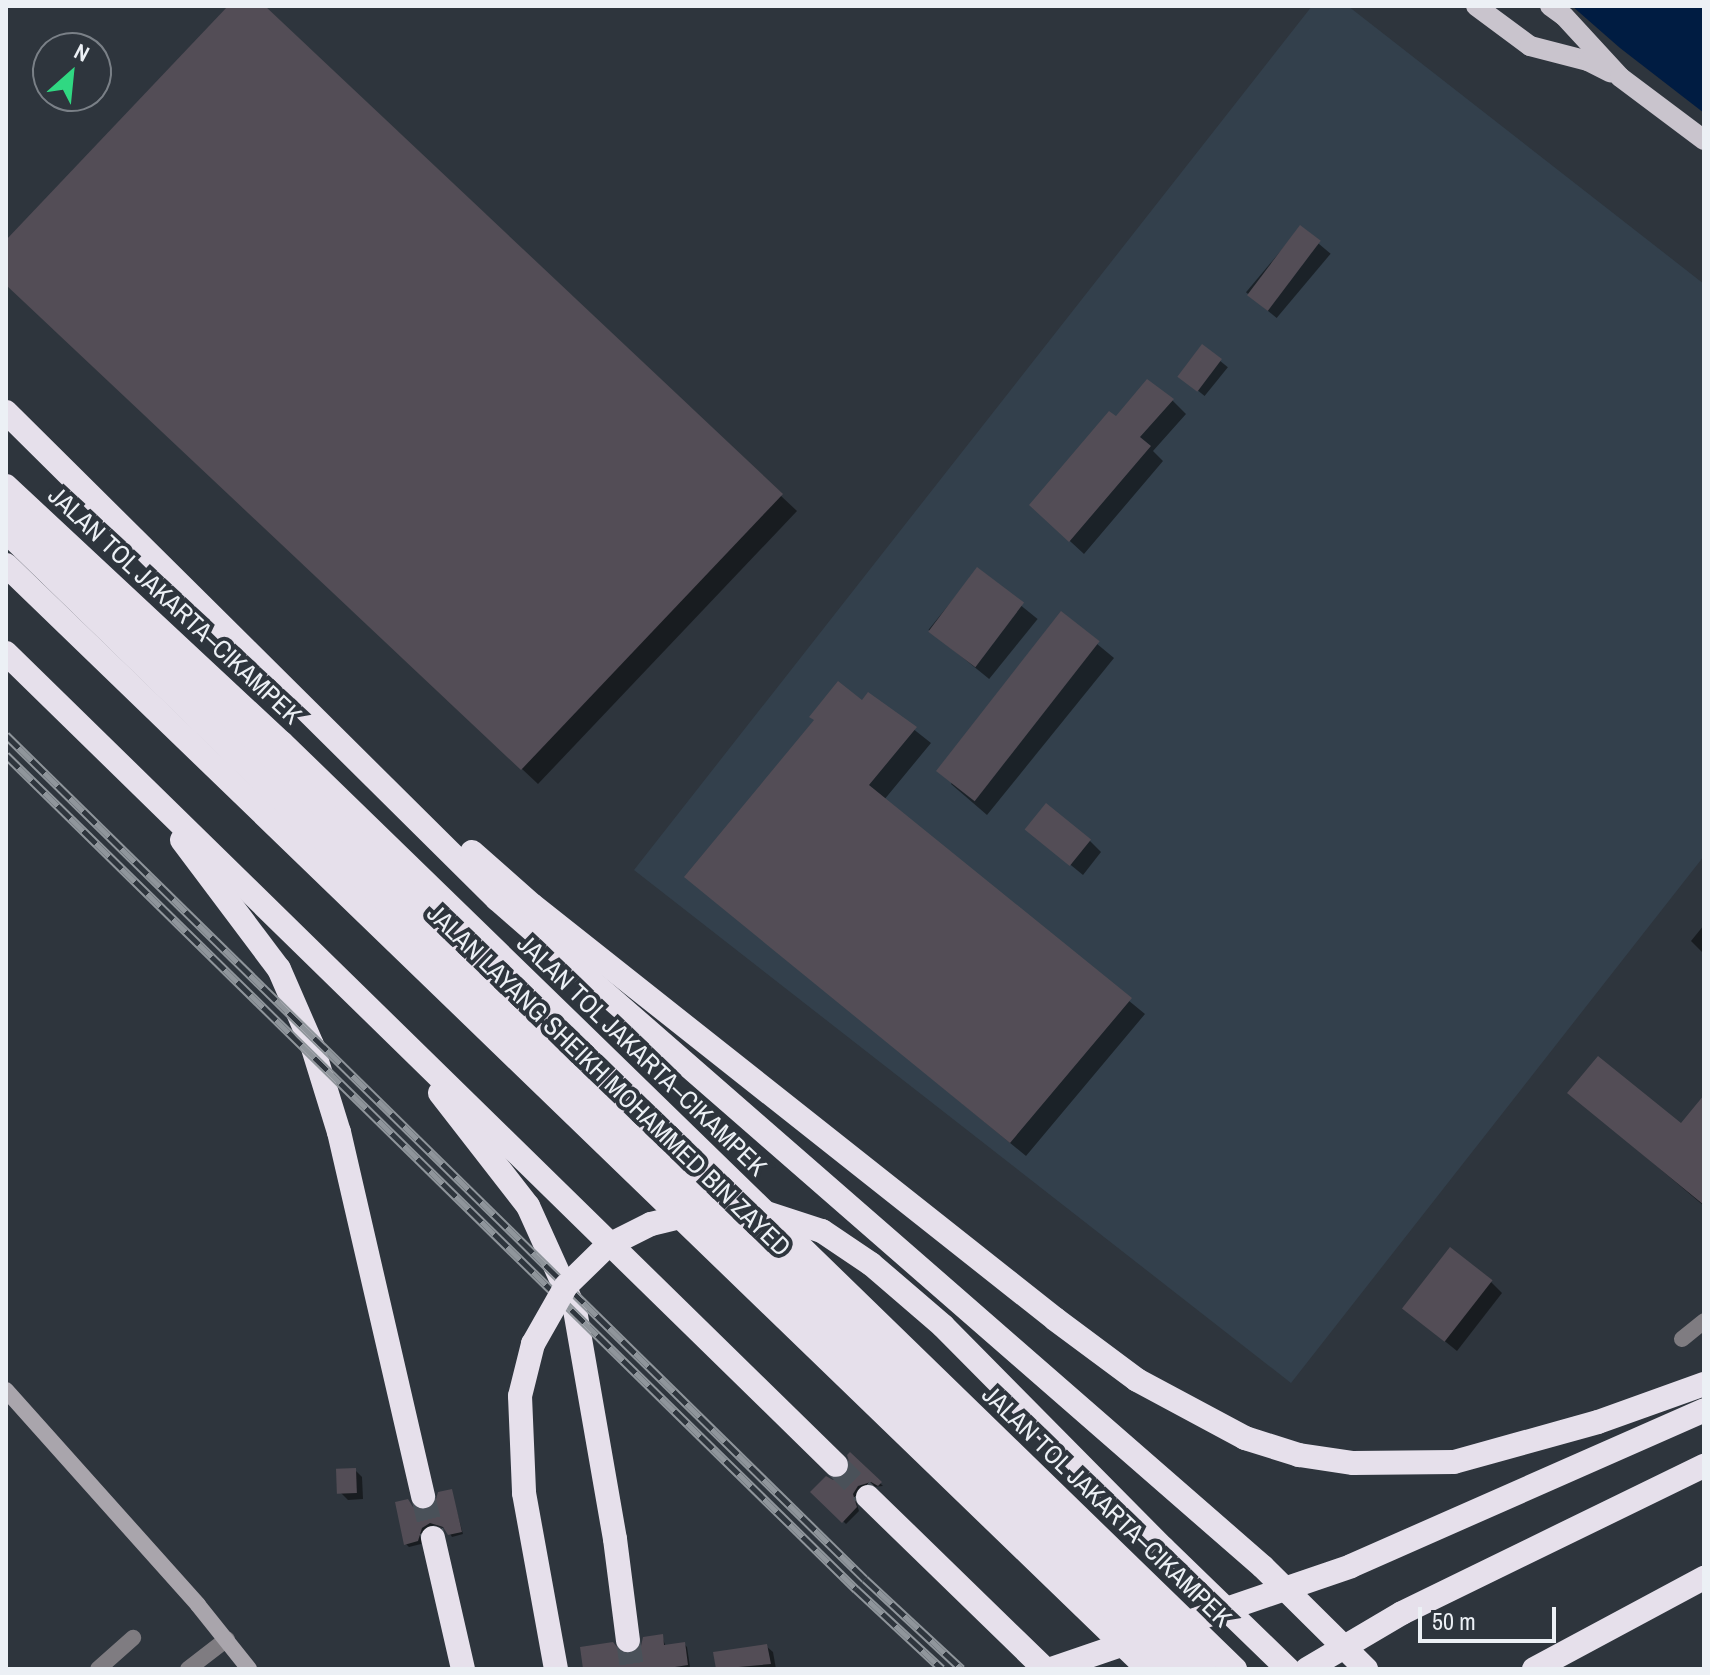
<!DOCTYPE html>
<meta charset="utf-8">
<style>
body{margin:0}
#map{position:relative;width:1710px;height:1675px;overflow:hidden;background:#2e353d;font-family:"Archivo Narrow",sans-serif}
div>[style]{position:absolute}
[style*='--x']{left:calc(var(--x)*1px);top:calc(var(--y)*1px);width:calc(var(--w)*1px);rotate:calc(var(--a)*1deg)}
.built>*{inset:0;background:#33404c}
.water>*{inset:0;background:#001c42}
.shadow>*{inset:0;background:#0007;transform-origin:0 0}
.building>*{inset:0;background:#534d56;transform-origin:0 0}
.highway-tunnel>*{height:24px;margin-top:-12px;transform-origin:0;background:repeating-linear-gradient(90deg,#4a5159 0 24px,transparent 0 36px)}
.street>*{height:16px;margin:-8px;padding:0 8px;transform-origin:8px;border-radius:8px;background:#7f7c81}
.secondary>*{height:16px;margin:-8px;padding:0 8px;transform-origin:8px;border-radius:8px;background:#a9a5ac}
.primary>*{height:20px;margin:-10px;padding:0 10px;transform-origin:10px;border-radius:10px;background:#c9c4cd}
.highway>*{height:24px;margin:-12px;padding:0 12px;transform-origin:12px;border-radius:12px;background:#e6e0eb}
.rail>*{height:9px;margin-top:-4.5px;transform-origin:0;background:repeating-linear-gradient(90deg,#2e353d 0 18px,#8f959b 0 36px);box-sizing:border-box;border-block:2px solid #8f959b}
.highway-bridge>*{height:24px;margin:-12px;padding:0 12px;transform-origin:12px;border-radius:12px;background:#e6e0eb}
span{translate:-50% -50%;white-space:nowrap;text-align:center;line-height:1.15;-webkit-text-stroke:8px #2e353d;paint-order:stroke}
.street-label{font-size:26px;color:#ecf0f5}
.frame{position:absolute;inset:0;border:8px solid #ecf0f5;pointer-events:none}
.north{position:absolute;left:32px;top:32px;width:80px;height:80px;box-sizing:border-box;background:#2e353d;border:2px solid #7a8087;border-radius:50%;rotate:27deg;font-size:22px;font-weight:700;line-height:32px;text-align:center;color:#ecf0f5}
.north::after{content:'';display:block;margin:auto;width:28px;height:36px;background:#30d882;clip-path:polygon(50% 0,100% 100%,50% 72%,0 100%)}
.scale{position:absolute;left:1418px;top:1607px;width:138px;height:36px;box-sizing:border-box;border:4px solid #ecf0f5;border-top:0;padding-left:10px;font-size:24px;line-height:28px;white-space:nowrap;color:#ecf0f5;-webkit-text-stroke:6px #2e353d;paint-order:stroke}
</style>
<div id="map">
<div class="built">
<i style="clip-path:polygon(1312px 6px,1348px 6px,1704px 284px,1704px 856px,1291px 1383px,634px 870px)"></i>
</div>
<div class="water">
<i style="clip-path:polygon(1572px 6px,1704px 6px,1704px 113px,1620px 48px)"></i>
</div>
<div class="shadow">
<i style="clip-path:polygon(231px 6px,262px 6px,797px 511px,538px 784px,6px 283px,6px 243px)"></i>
<i style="left:1300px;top:228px;width:40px;height:84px;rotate:40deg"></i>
<i style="left:1203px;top:347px;width:32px;height:37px;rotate:39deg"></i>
<i style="clip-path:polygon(1172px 400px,1186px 414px,1153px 451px,1163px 461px,1084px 554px,1046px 519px,1116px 419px)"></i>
<i style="left:977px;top:570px;width:78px;height:77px;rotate:39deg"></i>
<i style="clip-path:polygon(1061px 614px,1114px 658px,987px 815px,951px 784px)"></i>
<i style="clip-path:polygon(869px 694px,931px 743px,884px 800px,1145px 1014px,1026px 1156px,687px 876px)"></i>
<i style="clip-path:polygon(1028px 830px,1090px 841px,1101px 852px,1083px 875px)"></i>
<i style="clip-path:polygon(1704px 925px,1704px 954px,1691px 941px)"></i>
<i style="clip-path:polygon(1570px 1093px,1682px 1126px,1704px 1098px,1704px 1206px)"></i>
<i style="clip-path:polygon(1491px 1282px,1502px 1293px,1457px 1351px,1405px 1309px)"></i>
<i style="clip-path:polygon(850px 1454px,883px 1486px,861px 1488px,855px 1498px,859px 1511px,846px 1524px,813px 1492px,847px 1478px,853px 1468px)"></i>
<i style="clip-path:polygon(355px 1470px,362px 1477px,363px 1499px,348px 1500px,341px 1493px)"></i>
<i style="clip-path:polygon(451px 1491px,463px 1534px,452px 1537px,447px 1529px,434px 1525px,425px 1530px,421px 1544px,409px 1547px,406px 1544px,413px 1509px,426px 1513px)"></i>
<i style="clip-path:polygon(662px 1637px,666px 1647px,684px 1644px,687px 1647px,690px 1667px,585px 1669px,621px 1654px,631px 1657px)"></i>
<i style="clip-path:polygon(766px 1646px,773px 1652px,776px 1669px,718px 1669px,715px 1654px)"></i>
</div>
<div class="building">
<i style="clip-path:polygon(228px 6px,265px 6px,783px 494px,521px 770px,6px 285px,6px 240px)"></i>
<i style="left:1300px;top:225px;width:26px;height:88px;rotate:37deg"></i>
<i style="left:1202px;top:344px;width:25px;height:41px;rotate:37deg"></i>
<i style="clip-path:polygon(1147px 379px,1174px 399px,1140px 437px,1151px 446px,1069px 542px,1029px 505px,1109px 411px,1116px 416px)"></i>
<i style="left:977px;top:567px;width:59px;height:81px;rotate:37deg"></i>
<i style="left:1061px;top:611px;width:49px;height:203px;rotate:38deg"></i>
<i style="clip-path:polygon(838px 681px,862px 700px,868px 692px,917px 727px,869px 785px,1132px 998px,1010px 1143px,684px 877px,814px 720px,809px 717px)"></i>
<i style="left:1046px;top:803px;width:58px;height:34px;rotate:39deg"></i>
<i style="clip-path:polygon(1598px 1056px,1681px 1123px,1704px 1095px,1704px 1205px,1567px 1093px)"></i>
<i style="left:1450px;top:1247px;width:54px;height:78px;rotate:38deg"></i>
<i style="clip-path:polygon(850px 1452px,882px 1482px,878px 1486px,871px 1482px,858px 1486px,853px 1494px,857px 1507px,842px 1523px,810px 1492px,826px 1476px,833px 1480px,846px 1476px,851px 1468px,847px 1455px)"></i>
<i style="left:356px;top:1468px;width:25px;height:20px;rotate:88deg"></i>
<i style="clip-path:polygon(452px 1489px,462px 1532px,448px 1535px,443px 1527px,430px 1523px,422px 1528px,418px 1541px,404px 1545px,395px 1502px,408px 1499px,413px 1507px,426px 1511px,434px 1506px,438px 1492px)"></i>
<i style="clip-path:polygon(663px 1634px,664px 1645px,685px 1642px,688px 1665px,662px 1669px,583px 1669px,580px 1647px,613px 1642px,622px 1653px,631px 1655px,641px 1646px,643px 1637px)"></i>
<i style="clip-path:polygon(767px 1644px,771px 1664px,716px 1669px,713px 1652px)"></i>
</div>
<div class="highway-tunnel">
<i style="--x:836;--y:1465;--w:45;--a:45"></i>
<i style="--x:423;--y:1496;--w:43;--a:76.6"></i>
<i style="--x:628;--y:1640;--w:29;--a:82"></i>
</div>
<div class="street">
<i style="--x:1682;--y:1339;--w:28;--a:-39"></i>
<i style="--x:98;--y:1669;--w:47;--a:-41.5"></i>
<i style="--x:188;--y:1669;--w:49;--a:-37.6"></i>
</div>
<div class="secondary">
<i style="--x:6;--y:1390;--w:288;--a:48.2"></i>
<i style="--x:198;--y:1605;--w:82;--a:51.4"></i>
</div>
<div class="primary">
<i style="--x:1476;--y:6;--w:67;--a:36.5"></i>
<i style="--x:1530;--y:46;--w:60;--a:14.5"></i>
<i style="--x:1588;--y:61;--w:25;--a:27"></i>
<i style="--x:1550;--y:6;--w:17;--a:36"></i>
<i style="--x:1564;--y:16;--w:83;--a:47.4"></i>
<i style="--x:1620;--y:77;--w:105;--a:36.9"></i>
</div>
<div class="highway">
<i style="--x:6;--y:412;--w:692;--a:44.77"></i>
<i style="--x:497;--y:899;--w:1016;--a:41.09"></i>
<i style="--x:1263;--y:1567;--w:145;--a:44.7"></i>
<i style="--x:6;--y:486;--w:377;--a:43"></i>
<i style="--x:282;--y:743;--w:1329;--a:44.18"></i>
<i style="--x:6;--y:565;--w:1588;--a:44.03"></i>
<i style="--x:6;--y:653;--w:1161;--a:44.37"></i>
<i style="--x:182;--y:840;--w:161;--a:53.1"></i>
<i style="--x:279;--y:969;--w:83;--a:66.5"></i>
<i style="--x:312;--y:1045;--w:91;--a:72.8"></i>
<i style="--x:339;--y:1132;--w:374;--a:77"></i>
<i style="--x:472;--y:852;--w:80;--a:41.5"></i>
<i style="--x:532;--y:905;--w:667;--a:38.36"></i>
<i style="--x:1055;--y:1319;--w:102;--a:36.6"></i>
<i style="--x:1137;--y:1380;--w:123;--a:28.2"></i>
<i style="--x:1245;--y:1438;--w:57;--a:17.5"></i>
<i style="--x:1299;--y:1455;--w:55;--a:8.4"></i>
<i style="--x:1353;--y:1463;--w:101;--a:-0.6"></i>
<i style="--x:1454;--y:1462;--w:149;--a:-15.5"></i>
<i style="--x:1598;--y:1422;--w:113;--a:-19.7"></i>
<i style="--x:440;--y:1093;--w:143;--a:52.1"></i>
<i style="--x:528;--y:1206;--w:114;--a:65.7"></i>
<i style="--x:575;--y:1310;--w:232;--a:80.1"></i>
<i style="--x:615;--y:1539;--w:102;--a:82.7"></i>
<i style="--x:520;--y:1396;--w:97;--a:87.6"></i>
<i style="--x:524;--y:1493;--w:179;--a:79.7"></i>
<i style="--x:868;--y:1497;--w:247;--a:44.2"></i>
<i style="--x:433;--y:1538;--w:134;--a:77.1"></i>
<i style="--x:1163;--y:1548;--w:174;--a:44.1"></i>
<i style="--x:1351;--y:1566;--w:386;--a:-23.8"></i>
<i style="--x:1402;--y:1613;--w:336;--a:-26"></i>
<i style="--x:1534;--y:1669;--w:193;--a:-28.2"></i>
</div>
<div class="rail">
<i style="--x:6;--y:735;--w:1204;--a:44.5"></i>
<i style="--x:865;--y:1579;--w:132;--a:42.9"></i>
<i style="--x:6;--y:755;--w:1191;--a:44.46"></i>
<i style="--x:856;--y:1589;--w:117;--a:42.9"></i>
</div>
<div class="highway-bridge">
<i style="--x:6;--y:503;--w:1672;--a:44.22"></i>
<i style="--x:6;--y:531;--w:1631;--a:44.25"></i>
<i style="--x:520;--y:1396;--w:54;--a:-76"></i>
<i style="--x:533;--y:1344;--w:67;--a:-60.4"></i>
<i style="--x:566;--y:1286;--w:57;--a:-44.3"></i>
<i style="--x:607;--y:1246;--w:49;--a:-26.6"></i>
<i style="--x:651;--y:1224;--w:56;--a:-13.5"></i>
<i style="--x:705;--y:1211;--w:58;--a:1"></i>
<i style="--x:763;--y:1212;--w:62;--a:17.9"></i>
<i style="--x:822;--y:1231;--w:59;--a:34"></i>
<i style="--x:871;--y:1264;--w:95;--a:40.7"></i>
<i style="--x:943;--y:1326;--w:313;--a:45.3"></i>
<i style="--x:1051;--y:1669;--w:317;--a:-18.9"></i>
<i style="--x:1307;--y:1669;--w:110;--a:-30.5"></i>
</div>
<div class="street-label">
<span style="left:175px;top:605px;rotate:43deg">JALAN TOL JAKARTA–CIKAMPEK</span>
<span style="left:642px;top:1055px;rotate:44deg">JALAN TOL JAKARTA–CIKAMPEK</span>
<span style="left:609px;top:1080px;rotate:44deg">JALAN LAYANG SHEIKH MOHAMMED BIN ZAYED</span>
<span style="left:1107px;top:1506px;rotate:44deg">JALAN TOL JAKARTA–CIKAMPEK</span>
</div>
<div class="frame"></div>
<div class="north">N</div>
<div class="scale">50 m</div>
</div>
